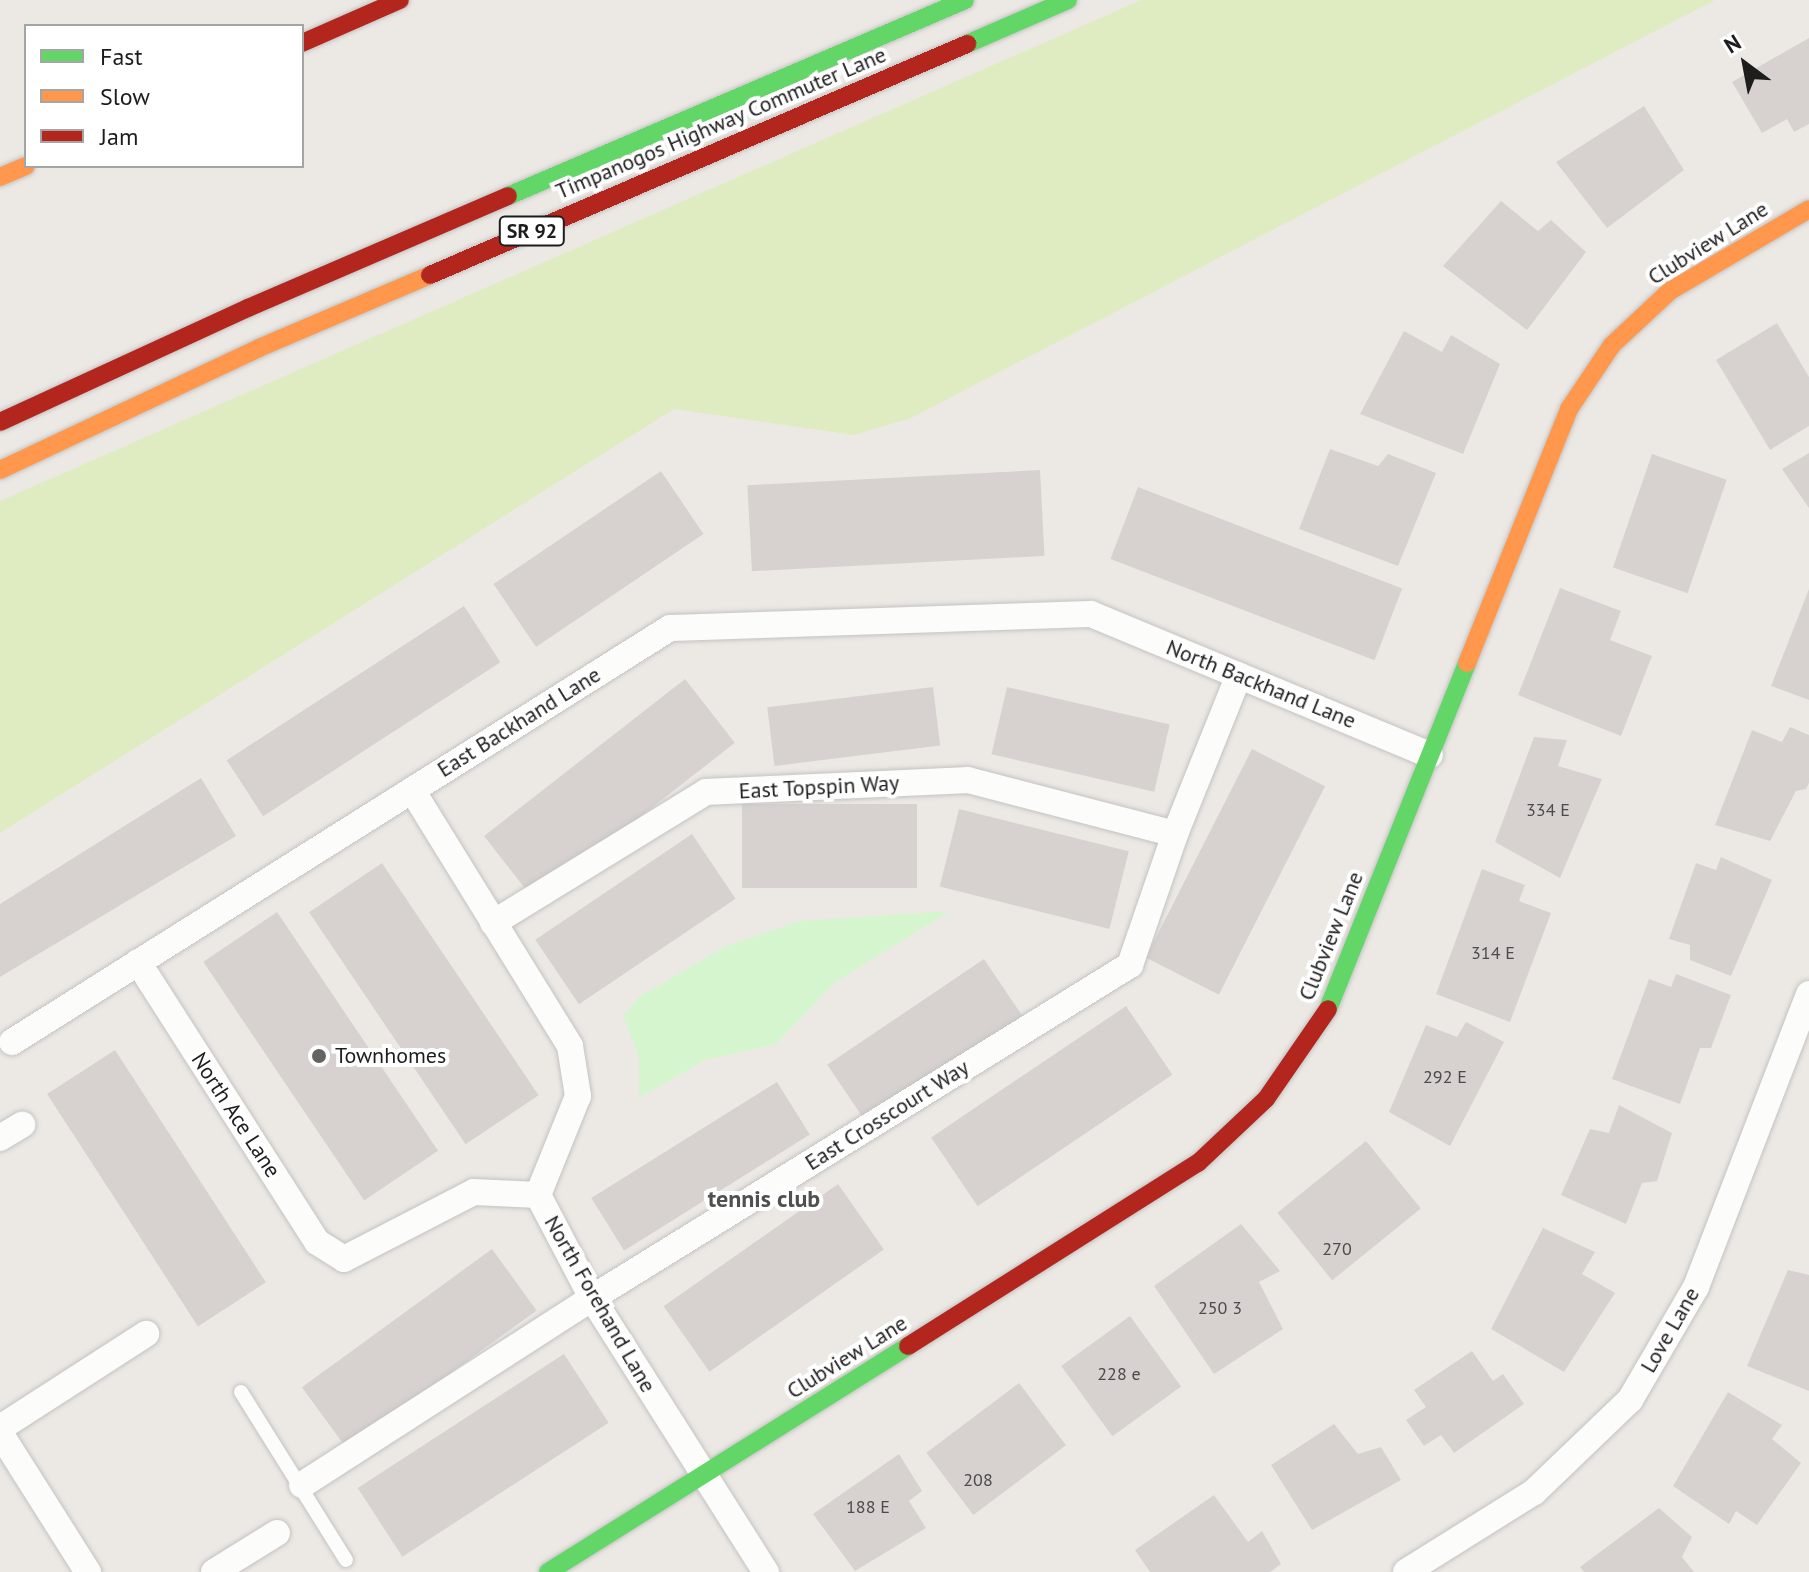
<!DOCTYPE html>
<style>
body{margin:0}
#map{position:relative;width:1809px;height:1572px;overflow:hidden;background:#ece9e5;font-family:"PT Sans",sans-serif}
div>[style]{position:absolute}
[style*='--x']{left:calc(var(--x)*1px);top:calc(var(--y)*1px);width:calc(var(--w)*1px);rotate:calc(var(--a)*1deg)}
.grass>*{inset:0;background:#dfecc1}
.park>*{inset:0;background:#d4f5cd}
.building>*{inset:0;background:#d7d2d0;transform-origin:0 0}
.roads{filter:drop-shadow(0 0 2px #c4c3c1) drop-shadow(0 0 2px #c4c3c1)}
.lane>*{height:14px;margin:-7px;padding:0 7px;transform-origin:7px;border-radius:7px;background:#fcfcfb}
.street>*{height:26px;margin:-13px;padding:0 13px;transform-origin:13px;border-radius:13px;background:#fcfcfb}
.fast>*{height:18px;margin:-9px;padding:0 9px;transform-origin:9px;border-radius:9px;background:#63d668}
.slow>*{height:18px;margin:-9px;padding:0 9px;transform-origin:9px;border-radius:9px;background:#ff974d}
.jam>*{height:18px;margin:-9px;padding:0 9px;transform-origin:9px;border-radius:9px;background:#b3261e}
.dots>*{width:22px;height:22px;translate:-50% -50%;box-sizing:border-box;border:4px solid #fff;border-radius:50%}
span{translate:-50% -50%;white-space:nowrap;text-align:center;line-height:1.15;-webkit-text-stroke:8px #fff;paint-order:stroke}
.number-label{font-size:18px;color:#4c4a4a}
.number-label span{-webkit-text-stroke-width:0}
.shield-label span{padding:2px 6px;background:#fff;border:2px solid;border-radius:6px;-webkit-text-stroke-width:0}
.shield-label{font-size:20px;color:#1d1d1d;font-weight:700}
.street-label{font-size:22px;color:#1d1d1d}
.poi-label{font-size:22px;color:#1d1d1d}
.left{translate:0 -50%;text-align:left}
.neighbourhood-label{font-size:24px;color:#505050;font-weight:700}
.legend{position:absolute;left:24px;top:24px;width:280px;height:144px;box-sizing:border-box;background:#fff;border:2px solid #a5a5a5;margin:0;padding:10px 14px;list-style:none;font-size:24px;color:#1d1d1d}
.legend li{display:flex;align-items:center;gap:16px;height:40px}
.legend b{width:40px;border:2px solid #a5a5a5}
.north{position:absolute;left:1705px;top:24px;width:80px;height:80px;-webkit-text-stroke:6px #fff;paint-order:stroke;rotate:328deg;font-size:22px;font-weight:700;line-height:32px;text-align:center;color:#1d1d1d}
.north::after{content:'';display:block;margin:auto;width:28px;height:36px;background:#1d1d1d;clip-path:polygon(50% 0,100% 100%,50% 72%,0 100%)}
</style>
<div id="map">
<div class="grass">
<i style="clip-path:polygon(1141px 0,1715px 0,911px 418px,854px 435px,674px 409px,0 833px,0 501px)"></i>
</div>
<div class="park">
<i style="clip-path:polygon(950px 911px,834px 983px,776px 1044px,705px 1060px,639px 1098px,639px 1057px,623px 1016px,639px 997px,726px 946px,800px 921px)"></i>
</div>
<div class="building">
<i style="clip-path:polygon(1809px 38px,1809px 124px,1794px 132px,1787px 119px,1762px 133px,1732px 82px)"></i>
<i style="clip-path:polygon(1644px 106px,1684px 170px,1607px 228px,1556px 162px)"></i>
<i style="clip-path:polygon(1501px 201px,1538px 231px,1551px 220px,1586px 252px,1527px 330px,1443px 266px)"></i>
<i style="clip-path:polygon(1777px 323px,1809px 377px,1809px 426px,1770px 450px,1716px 360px)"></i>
<i style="clip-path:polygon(1404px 331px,1442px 352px,1451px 335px,1500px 364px,1463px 454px,1360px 414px)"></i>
<i style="clip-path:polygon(1330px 449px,1378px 466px,1388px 454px,1436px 473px,1398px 566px,1299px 529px)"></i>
<i style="clip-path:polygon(1809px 453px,1809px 508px,1782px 469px)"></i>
<i style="left:1652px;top:454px;width:79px;height:120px;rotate:19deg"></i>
<i style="left:1040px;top:470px;width:86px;height:293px;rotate:87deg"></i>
<i style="left:661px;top:471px;width:76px;height:202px;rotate:56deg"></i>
<i style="left:1138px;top:487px;width:283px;height:77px;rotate:21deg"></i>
<i style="clip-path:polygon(1560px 588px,1621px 611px,1610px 640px,1652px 656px,1621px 736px,1518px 695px)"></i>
<i style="clip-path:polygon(1809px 589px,1809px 700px,1771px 686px)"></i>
<i style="left:464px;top:606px;width:67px;height:283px;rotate:57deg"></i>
<i style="left:685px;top:679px;width:81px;height:255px;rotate:52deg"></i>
<i style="left:933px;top:687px;width:59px;height:167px;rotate:83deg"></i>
<i style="left:1007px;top:687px;width:167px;height:69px;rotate:13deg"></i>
<i style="clip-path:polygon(1790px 727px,1809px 735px,1809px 783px,1806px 789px,1796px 791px,1770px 841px,1715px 825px,1752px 730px,1782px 742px)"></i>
<i style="clip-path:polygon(1534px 737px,1567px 740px,1558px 766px,1602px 779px,1560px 878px,1495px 842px)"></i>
<i style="left:1252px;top:749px;width:82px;height:234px;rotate:27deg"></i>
<i style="clip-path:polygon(201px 778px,236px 836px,0 977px,0 904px)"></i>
<i style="left:917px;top:804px;width:84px;height:175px;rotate:90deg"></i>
<i style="left:959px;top:809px;width:175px;height:80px;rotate:14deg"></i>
<i style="left:692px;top:834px;width:78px;height:189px;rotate:56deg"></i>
<i style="clip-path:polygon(1721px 857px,1772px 880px,1731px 976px,1690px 960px,1690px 945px,1669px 939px,1696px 863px,1716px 870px)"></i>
<i style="left:382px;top:863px;width:280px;height:88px;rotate:56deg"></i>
<i style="clip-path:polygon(1482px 869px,1525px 885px,1519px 901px,1551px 913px,1510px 1022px,1436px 994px)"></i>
<i style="left:277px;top:912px;width:288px;height:89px;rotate:56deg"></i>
<i style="left:984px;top:959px;width:69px;height:189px;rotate:56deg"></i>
<i style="clip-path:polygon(1676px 974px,1731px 995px,1711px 1048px,1700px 1048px,1680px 1104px,1612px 1079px,1649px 979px,1671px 987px)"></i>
<i style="left:1126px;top:1006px;width:83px;height:235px;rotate:56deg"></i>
<i style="clip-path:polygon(1466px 1022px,1504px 1042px,1450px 1146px,1389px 1112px,1426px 1025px,1457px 1037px)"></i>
<i style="left:115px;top:1050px;width:277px;height:81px;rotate:57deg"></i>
<i style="left:777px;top:1082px;width:62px;height:219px;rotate:58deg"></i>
<i style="clip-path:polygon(1619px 1105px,1672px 1133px,1657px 1181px,1642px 1183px,1626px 1224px,1561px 1195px,1590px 1129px,1609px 1133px)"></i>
<i style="left:1366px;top:1141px;width:87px;height:114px;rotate:51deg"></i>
<i style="left:838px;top:1184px;width:80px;height:213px;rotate:55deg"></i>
<i style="clip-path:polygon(1241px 1224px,1280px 1271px,1259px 1282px,1283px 1329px,1214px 1374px,1154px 1286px)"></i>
<i style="clip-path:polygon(1543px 1228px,1595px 1252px,1582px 1274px,1615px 1293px,1564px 1372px,1491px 1329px)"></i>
<i style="left:492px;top:1249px;width:76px;height:235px;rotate:54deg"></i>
<i style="clip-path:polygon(1788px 1270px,1809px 1275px,1809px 1391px,1747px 1366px)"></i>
<i style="left:1130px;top:1316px;width:87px;height:85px;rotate:54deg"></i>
<i style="clip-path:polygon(1472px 1351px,1493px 1381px,1503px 1374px,1524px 1404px,1454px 1453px,1441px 1435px,1424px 1446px,1406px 1420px,1426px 1407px,1414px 1390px)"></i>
<i style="left:564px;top:1354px;width:82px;height:246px;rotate:57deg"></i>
<i style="left:1019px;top:1383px;width:78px;height:116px;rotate:53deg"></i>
<i style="clip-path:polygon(1728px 1392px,1782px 1425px,1772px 1439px,1801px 1463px,1757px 1525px,1736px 1511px,1729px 1524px,1673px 1486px)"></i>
<i style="clip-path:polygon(1334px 1424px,1358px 1454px,1381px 1447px,1401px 1480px,1312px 1530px,1271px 1465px)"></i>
<i style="clip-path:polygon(899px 1454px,922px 1491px,909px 1501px,926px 1528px,855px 1571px,813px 1514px)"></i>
<i style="clip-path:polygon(1214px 1495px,1248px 1542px,1262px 1531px,1281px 1564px,1270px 1572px,1150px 1572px,1135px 1550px)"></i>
<i style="clip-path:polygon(1659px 1508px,1692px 1537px,1682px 1557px,1694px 1572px,1584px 1572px,1580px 1567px)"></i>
</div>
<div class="roads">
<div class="lane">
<i style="--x:241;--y:1392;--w:198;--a:58"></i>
</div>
<div class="street">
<i style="--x:412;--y:790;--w:301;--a:58.3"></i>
<i style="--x:570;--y:1046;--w:51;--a:80.9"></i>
<i style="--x:578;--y:1096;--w:107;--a:112"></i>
<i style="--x:538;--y:1195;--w:116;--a:62.3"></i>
<i style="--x:592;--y:1298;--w:325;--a:57.6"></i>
<i style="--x:493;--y:923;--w:250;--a:-31.6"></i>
<i style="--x:706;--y:792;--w:262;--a:-2.6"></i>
<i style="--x:968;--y:780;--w:214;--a:14.6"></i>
<i style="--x:138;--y:962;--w:332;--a:57.4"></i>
<i style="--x:317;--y:1242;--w:32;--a:32"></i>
<i style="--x:344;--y:1259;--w:146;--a:-27.3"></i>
<i style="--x:474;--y:1192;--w:64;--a:2.7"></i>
<i style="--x:12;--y:1042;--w:777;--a:-32.18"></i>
<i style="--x:670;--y:628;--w:421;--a:-1.9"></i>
<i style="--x:1091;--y:614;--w:367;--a:22.6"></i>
<i style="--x:0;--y:1138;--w:26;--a:-31"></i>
<i style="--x:0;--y:1428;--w:174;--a:-32.8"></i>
<i style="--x:0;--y:1433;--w:165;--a:57.7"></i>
<i style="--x:302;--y:1485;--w:345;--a:-32.8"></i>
<i style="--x:592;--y:1298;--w:633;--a:-31.76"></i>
<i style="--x:1130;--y:965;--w:139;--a:-71"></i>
<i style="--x:1175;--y:834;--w:171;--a:-68.1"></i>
<i style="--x:214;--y:1572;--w:74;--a:-31.8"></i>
<i style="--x:1406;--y:1572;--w:151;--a:-32"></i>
<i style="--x:1534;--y:1492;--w:133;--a:-43.8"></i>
<i style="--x:1630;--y:1400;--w:131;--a:-59.7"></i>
<i style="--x:1696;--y:1287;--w:314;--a:-68.9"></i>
</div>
<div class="fast">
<i style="--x:967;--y:44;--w:110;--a:-23.5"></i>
<i style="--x:508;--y:196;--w:497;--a:-23.2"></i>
<i style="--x:1328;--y:1009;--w:373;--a:-68.1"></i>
<i style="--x:548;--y:1572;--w:425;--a:-32.1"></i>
</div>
<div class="slow">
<i style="--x:0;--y:177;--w:28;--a:-23"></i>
<i style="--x:0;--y:470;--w:286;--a:-25.2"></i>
<i style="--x:259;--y:348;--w:186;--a:-23.1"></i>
<i style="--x:1467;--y:663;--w:274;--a:-68.1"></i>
<i style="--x:1569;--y:409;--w:77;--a:-56.1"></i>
<i style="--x:1612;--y:345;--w:79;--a:-43"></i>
<i style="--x:1670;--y:291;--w:161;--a:-30.5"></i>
</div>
<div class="jam">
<i style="--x:302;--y:43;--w:107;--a:-23.7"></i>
<i style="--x:430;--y:275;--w:585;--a:-23.28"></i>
<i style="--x:0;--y:422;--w:273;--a:-24.7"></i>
<i style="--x:248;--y:308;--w:283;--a:-23.3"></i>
<i style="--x:908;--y:1346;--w:343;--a:-32.3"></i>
<i style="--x:1198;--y:1163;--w:93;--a:-43.3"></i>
<i style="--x:1266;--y:1099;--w:109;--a:-55.4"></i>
</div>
</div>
<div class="dots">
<i style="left:319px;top:1056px;background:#656463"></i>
</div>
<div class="number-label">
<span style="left:1548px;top:810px">334 E</span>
<span style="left:1493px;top:953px">314 E</span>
<span style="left:1445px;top:1077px">292 E</span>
<span style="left:1337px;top:1249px">270</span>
<span style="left:1220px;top:1308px">250 3</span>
<span style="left:1119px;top:1374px">228 e</span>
<span style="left:978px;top:1480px">208</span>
<span style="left:868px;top:1507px">188 E</span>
</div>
<div class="shield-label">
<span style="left:532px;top:231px">SR 92</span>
</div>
<div class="street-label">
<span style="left:721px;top:123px;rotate:-23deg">Timpanogos Highway Commuter Lane</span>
<span style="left:1708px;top:243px;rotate:-32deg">Clubview Lane</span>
<span style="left:1261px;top:684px;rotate:22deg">North Backhand Lane</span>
<span style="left:519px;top:722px;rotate:-32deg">East Backhand Lane</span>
<span style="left:819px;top:787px;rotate:-3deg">East Topspin Way</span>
<span style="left:1331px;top:936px;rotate:-68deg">Clubview Lane</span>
<span style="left:236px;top:1115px;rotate:57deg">North Ace Lane</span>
<span style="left:887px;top:1115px;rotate:-32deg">East Crosscourt Way</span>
<span style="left:600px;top:1304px;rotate:60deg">North Forehand Lane</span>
<span style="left:1670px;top:1330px;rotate:-60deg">Love Lane</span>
<span style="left:847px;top:1357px;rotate:-32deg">Clubview Lane</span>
</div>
<div class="poi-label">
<span class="left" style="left:335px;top:1056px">Townhomes</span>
</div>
<div class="neighbourhood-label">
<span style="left:764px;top:1199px">tennis club</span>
</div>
<ul class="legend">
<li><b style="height:10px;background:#63d668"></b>Fast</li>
<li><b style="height:10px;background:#ff974d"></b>Slow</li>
<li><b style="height:10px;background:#b3261e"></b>Jam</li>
</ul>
<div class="north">N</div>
</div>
